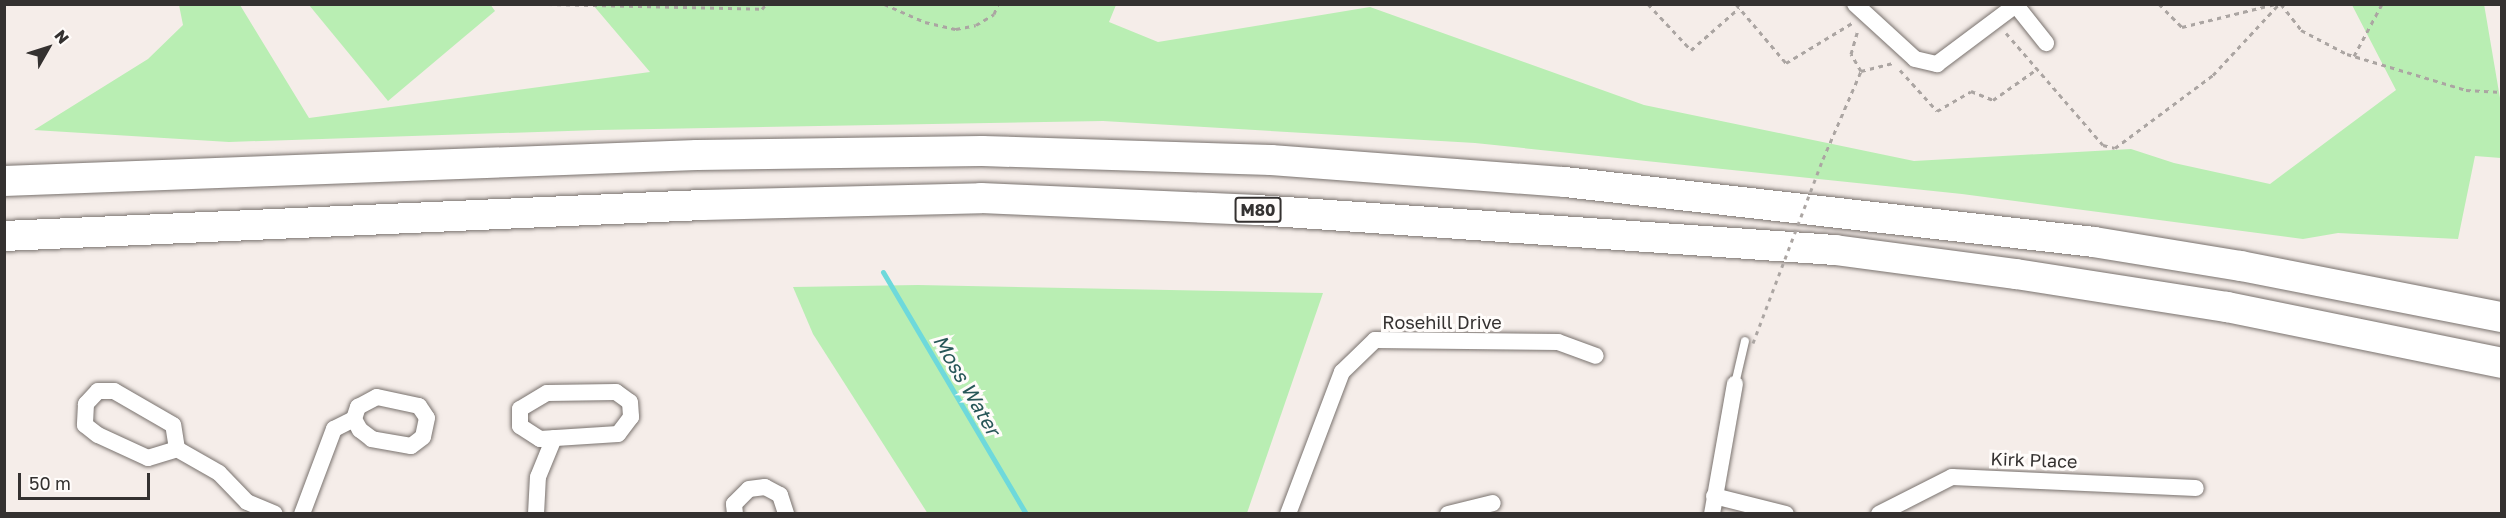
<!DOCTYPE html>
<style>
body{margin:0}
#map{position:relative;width:2506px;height:518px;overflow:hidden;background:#f5ede9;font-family:"Golos Text",sans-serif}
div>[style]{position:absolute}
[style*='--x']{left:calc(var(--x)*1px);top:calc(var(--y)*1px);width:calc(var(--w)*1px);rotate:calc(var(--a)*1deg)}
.green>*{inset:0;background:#b9eeb3}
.stream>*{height:5px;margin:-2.5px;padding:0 2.5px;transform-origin:2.5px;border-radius:2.5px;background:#6ed9db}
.path>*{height:3px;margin-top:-1.5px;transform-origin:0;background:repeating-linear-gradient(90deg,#aba5a2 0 4.5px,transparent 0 9px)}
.roads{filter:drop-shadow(0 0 2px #79726e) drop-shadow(0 0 2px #79726e)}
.lane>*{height:8px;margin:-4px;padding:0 4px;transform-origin:4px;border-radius:4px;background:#fff}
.street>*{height:16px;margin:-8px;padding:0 8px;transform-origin:8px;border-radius:8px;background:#fff}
.highway>*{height:30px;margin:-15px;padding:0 15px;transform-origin:15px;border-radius:15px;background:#fff}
.path-bridge>*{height:3px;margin-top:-1.5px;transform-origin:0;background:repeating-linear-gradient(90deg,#aba5a2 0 4.5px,transparent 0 9px)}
span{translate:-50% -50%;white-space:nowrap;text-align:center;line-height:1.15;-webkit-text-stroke:6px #fffcfa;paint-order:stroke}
.shield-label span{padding:2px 4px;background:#fffcfa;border:2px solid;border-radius:4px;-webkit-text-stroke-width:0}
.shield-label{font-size:16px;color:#343130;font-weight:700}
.street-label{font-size:18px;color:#343130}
.water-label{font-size:20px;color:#285758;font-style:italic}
.frame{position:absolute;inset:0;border:6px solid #343130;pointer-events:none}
.north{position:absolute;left:18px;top:18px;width:60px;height:60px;-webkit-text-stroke:4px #fffcfa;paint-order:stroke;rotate:51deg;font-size:16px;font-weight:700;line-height:24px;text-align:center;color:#343130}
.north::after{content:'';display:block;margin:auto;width:21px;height:27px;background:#343130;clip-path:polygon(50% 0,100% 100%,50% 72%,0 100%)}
.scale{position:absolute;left:18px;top:473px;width:132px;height:27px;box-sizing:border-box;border:3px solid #343130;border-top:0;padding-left:8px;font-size:18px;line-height:21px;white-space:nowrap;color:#343130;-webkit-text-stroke:4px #fffcfa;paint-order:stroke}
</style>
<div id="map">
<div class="green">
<i style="clip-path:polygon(490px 4px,495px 11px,388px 101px,309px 5px)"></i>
<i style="clip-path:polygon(2484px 4px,2501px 104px,2501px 158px,2475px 156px,2458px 239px,2338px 233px,2303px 239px,1962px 194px,1475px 143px,1103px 121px,598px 130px,229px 142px,34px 130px,148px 59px,183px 25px,179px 5px,240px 5px,309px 118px,650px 72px,593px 5px,1116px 5px,1109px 22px,1158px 42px,1370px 7px,1644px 105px,1914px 161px,2131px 149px,2174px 163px,2270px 184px,2396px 90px,2352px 5px)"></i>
<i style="clip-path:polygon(918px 285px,1323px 293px,1247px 513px,928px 514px,813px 334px,793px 287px)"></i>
</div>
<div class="stream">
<i style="--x:883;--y:272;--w:281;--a:59.4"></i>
</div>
<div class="path">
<i style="--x:548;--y:4;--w:214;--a:1.3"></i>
<i style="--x:762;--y:9;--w:6;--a:-51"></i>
<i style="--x:884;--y:4;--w:45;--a:23.7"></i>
<i style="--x:925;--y:22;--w:32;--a:13"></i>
<i style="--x:956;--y:29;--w:20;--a:-11"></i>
<i style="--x:976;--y:25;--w:21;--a:-31"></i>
<i style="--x:994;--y:14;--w:11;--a:-68"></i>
<i style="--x:1648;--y:4;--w:63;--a:46.9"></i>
<i style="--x:1691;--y:50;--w:64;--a:-41.2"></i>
<i style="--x:1736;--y:4;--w:77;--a:49.7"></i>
<i style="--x:1786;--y:63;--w:77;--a:-31.2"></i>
<i style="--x:2159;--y:4;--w:33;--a:45"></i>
<i style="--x:2182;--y:27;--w:96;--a:-13.9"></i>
<i style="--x:2281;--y:4;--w:33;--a:52"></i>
<i style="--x:2301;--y:30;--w:52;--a:27.6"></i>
<i style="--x:2347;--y:54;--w:124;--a:16.8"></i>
<i style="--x:2466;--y:90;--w:36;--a:3"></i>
<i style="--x:2006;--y:33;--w:148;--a:49.1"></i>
<i style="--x:2103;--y:145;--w:12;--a:14"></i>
<i style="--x:2115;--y:148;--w:122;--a:-36.7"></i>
<i style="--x:2213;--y:75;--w:97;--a:-47.1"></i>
<i style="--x:2354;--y:56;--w:59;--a:-61.7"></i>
<i style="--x:1900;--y:70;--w:55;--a:47.9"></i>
<i style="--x:1937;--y:111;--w:39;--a:-30"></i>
<i style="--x:1971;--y:91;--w:24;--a:22"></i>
<i style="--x:1993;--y:100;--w:54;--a:-35.2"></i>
<i style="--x:1861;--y:71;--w:34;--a:-14"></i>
<i style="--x:1823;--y:159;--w:96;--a:-66.6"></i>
<i style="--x:1861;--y:71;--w:20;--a:-120"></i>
<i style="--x:1851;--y:54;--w:26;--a:-74"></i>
</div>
<div class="roads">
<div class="lane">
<i style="--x:1735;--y:384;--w:44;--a:-76.9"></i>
</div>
<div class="street">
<i style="--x:1855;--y:4;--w:81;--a:42.5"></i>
<i style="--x:1915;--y:59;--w:23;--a:13"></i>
<i style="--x:1937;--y:64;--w:99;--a:-36.8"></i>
<i style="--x:2015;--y:4;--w:50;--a:51.5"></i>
<i style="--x:616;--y:392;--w:17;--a:36"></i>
<i style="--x:630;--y:402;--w:15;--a:86"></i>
<i style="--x:631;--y:417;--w:21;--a:127"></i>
<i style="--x:618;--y:434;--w:78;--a:176.3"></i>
<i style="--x:540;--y:439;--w:24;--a:-147"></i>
<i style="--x:520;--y:426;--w:17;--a:-90"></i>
<i style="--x:520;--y:409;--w:31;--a:-31"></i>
<i style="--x:547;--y:393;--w:69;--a:-0.8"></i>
<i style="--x:377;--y:397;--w:43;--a:12.1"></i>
<i style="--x:419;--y:406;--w:14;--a:56"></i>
<i style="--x:427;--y:418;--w:19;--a:102"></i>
<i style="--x:423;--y:437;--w:15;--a:143"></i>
<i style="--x:411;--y:446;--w:40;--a:-170"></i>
<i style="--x:372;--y:439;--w:15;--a:-143"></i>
<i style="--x:360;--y:430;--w:13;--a:-119"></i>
<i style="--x:354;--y:419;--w:13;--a:-72"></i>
<i style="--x:358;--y:407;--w:21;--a:-28"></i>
<i style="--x:177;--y:449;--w:24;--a:-99"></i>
<i style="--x:173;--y:425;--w:68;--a:-150"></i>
<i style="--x:114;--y:391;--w:16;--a:180"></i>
<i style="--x:98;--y:391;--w:18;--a:133"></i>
<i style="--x:86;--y:404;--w:21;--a:93"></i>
<i style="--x:85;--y:425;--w:16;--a:38"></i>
<i style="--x:98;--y:435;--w:55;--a:24.7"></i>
<i style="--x:148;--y:458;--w:30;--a:-17"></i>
<i style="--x:177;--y:449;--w:48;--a:29.7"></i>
<i style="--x:219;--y:473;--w:40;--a:46"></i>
<i style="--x:247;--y:502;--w:30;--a:23"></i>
<i style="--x:1714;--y:496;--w:74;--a:14"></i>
<i style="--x:302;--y:514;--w:91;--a:-69.4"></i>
<i style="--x:334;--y:429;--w:22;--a:-27"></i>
<i style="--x:536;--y:514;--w:37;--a:-87"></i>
<i style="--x:538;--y:477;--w:42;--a:-67.7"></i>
<i style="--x:735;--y:514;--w:10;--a:-96"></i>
<i style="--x:734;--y:504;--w:21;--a:-45"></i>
<i style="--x:749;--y:489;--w:16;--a:-7"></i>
<i style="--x:765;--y:487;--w:17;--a:28"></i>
<i style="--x:780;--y:495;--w:20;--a:72"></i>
<i style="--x:1288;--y:514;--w:152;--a:-69.2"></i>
<i style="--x:1342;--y:372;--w:46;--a:-44.1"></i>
<i style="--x:1375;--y:340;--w:183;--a:0.6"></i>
<i style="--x:1558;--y:342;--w:40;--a:20.2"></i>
<i style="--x:1448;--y:514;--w:46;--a:-13.7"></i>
<i style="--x:1712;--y:514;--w:132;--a:-80"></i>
<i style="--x:1879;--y:514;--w:82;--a:-26.9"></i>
<i style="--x:1952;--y:477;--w:244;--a:2.6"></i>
</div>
<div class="highway">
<i style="--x:4;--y:181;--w:693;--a:-2.15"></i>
<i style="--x:697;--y:155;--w:285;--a:-0.8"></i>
<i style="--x:982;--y:151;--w:289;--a:1.8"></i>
<i style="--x:1271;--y:160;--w:295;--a:4.3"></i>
<i style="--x:1565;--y:182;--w:532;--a:6.47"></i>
<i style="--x:2094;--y:242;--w:149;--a:9.3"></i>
<i style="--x:2241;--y:266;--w:266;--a:11.1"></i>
<i style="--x:4;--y:236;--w:699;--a:-2.54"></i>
<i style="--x:702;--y:205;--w:279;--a:-1.4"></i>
<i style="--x:981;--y:198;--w:276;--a:2.5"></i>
<i style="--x:1257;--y:210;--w:579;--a:3.96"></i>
<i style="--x:1835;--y:250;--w:183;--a:7.6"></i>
<i style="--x:2016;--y:274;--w:214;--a:8.9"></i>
<i style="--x:2227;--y:307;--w:281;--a:11.5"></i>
</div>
</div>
<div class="path-bridge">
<i style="--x:1753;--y:343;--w:197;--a:-69.2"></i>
</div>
<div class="shield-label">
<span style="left:1258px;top:210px">M80</span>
</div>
<div class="street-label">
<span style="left:1442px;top:322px">Rosehill Drive</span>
<span style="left:2034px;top:460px;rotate:2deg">Kirk Place</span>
</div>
<div class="water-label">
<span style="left:967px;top:385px;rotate:60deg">Moss Water</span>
</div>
<div class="frame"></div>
<div class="north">N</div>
<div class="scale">50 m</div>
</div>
